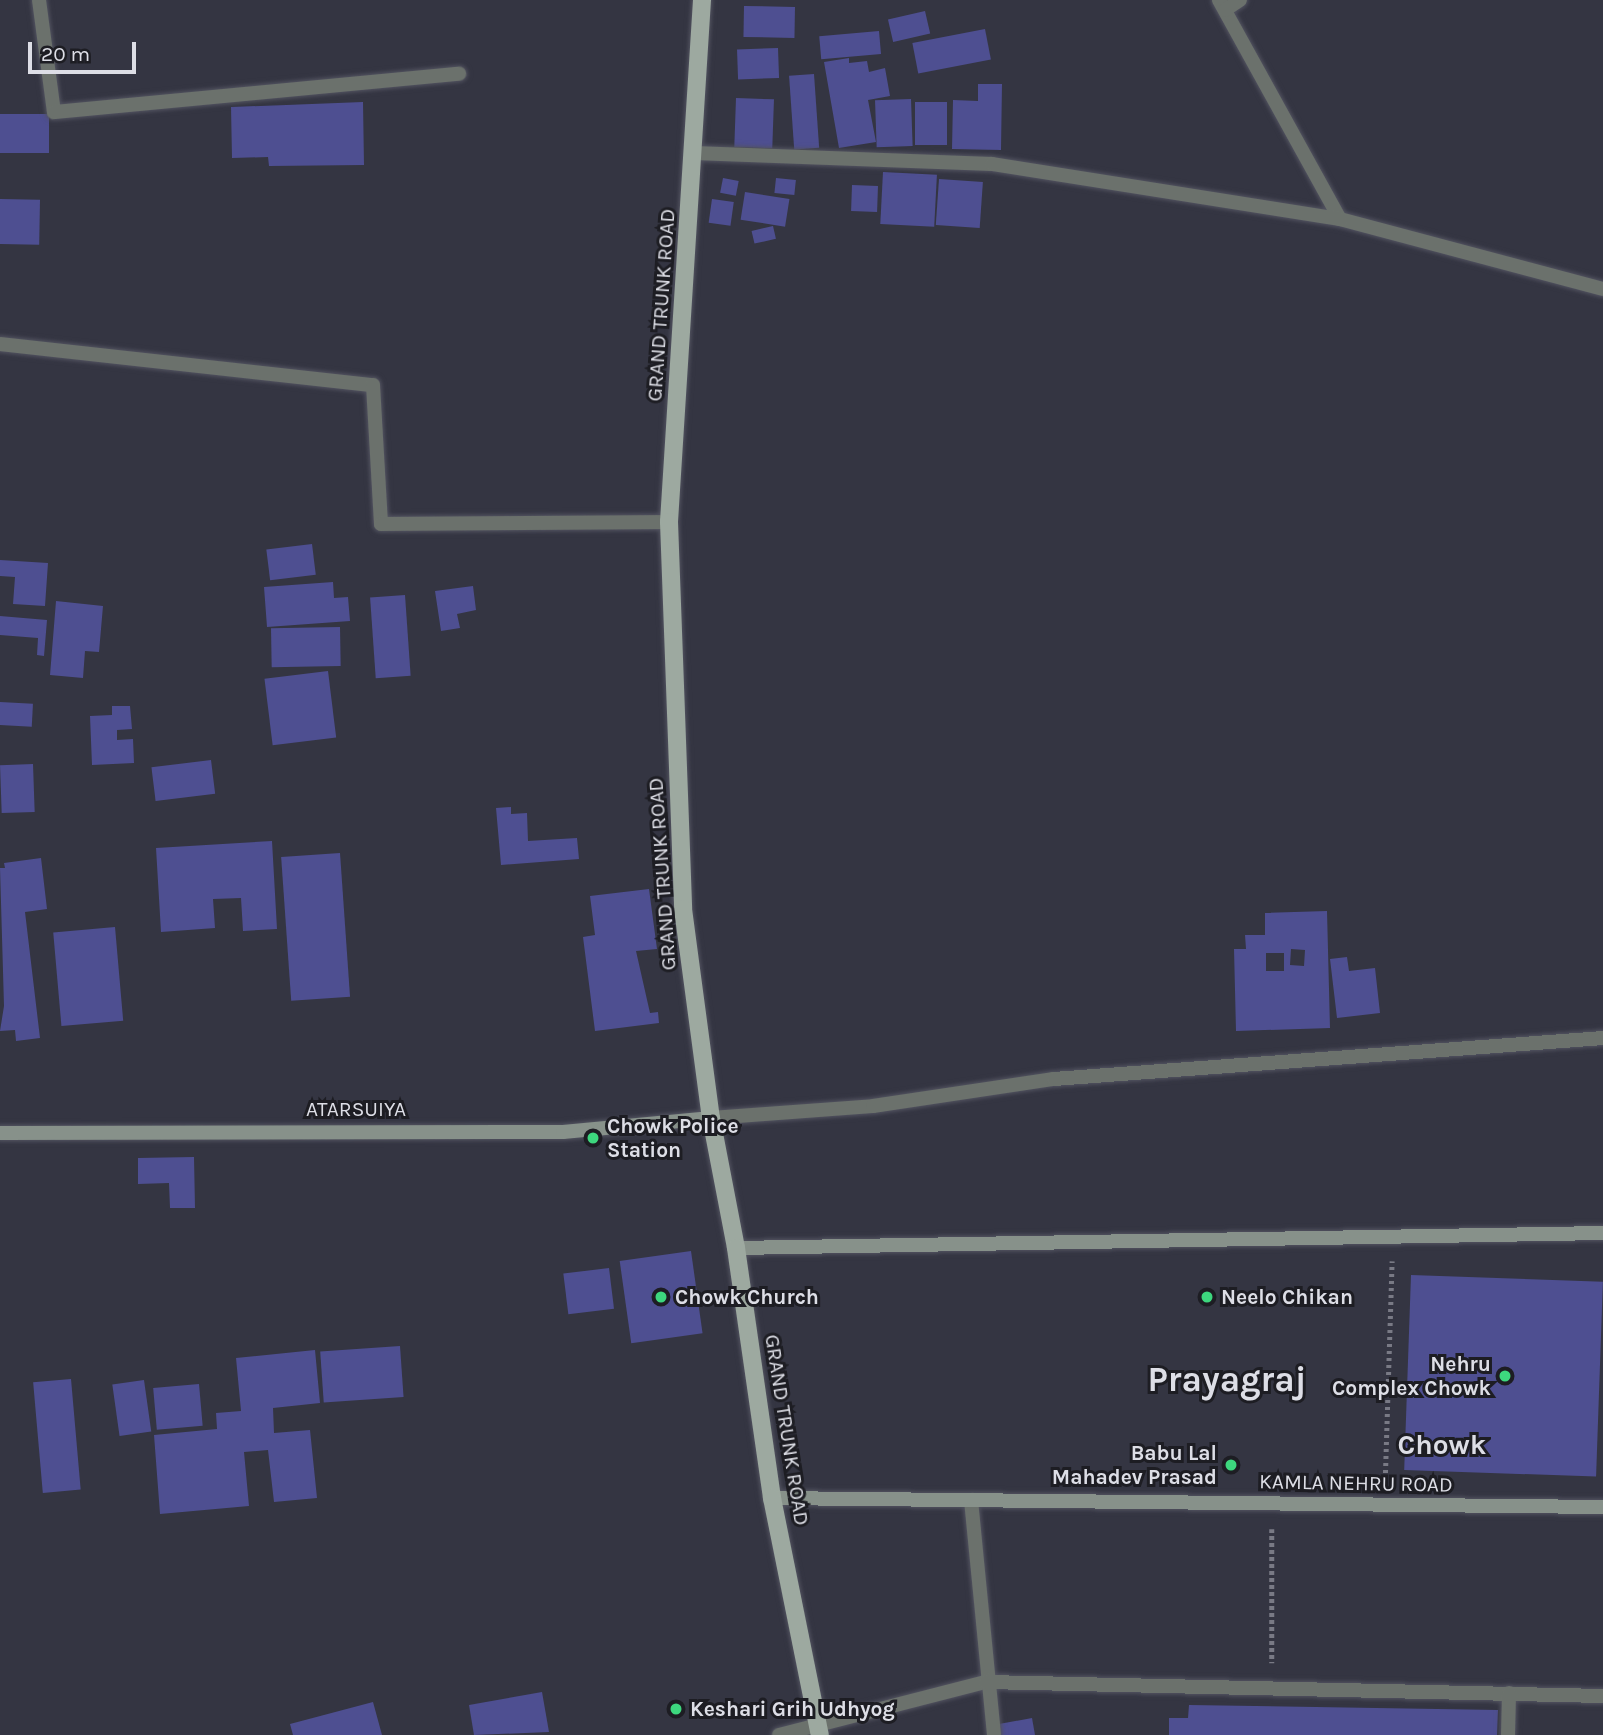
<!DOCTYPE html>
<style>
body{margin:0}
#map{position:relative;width:1603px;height:1735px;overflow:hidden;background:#343542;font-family:Karla,sans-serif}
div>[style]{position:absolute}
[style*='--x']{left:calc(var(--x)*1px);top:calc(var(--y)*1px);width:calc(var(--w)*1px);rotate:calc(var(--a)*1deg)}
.building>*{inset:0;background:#4e4f91;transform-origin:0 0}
.path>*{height:4.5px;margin-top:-2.25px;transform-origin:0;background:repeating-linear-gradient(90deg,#797a85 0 3.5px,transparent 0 7px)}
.roads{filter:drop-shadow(0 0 2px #525360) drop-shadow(0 0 2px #525360)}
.street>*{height:14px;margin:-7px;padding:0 7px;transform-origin:7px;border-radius:7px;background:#6b716c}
.secondary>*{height:14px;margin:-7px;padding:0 7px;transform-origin:7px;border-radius:7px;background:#87918a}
.primary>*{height:18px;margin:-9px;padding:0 9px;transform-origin:9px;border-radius:9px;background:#9da9a0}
.dots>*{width:19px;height:19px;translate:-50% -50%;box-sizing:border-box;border:4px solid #1d1d23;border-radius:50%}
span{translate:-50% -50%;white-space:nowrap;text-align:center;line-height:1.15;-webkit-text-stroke:6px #1d1d23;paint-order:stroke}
.street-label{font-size:21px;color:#dddee6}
.poi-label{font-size:21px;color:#dddee6;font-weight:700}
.left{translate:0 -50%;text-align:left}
.right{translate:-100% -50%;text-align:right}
.district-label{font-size:28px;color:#dddee6;font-weight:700}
.town-label{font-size:35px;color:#dddee6;font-weight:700}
.scale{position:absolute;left:28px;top:42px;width:108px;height:32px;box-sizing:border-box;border:4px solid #dddee6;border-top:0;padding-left:9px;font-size:21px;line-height:24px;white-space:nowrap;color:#dddee6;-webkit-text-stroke:5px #1d1d23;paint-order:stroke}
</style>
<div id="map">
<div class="building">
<i style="left:744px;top:6px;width:51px;height:31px;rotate:1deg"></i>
<i style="left:925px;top:11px;width:23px;height:38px;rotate:77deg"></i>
<i style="left:985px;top:29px;width:31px;height:74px;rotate:79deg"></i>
<i style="left:879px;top:31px;width:23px;height:60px;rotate:85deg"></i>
<i style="left:778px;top:48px;width:30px;height:41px;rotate:88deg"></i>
<i style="clip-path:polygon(849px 58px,849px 63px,867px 61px,869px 72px,885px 68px,890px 96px,868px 100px,876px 142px,839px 148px,824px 62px)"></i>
<i style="left:814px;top:74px;width:74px;height:25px;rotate:86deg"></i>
<i style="clip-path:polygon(978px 84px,1002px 84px,1001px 150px,952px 149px,953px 100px,978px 101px)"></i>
<i style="left:736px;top:98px;width:38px;height:49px;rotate:2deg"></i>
<i style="left:911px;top:99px;width:47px;height:36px;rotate:88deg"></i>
<i style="clip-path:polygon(363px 102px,364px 165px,269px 166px,268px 157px,232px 158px,231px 107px)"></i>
<i style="left:915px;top:102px;width:32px;height:43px"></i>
<i style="left:0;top:114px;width:49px;height:39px"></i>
<i style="left:883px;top:172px;width:54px;height:52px;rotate:3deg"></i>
<i style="left:723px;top:178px;width:16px;height:15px;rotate:11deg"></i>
<i style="left:776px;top:178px;width:20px;height:15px;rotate:6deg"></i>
<i style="left:939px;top:179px;width:44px;height:46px;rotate:4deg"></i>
<i style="left:852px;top:185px;width:26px;height:26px;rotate:2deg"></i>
<i style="left:745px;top:192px;width:45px;height:28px;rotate:9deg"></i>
<i style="left:0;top:199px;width:40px;height:45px;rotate:1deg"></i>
<i style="left:712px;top:199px;width:22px;height:24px;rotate:8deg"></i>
<i style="left:773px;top:226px;width:13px;height:22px;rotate:77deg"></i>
<i style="left:312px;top:544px;width:31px;height:46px;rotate:83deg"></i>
<i style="clip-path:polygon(0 560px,48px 563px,45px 606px,13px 604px,15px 577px,0 576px)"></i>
<i style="clip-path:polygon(333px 582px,334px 598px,348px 597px,350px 621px,267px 627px,264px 587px)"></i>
<i style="clip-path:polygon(473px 586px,476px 610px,457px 614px,460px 628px,441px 631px,435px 591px)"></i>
<i style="left:405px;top:595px;width:81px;height:35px;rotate:86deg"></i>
<i style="clip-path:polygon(56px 601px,103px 606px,99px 652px,85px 651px,83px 678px,50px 675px)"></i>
<i style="clip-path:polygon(0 616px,47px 620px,44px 656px,37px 655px,38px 638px,0 635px)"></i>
<i style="left:340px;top:627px;width:39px;height:69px;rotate:89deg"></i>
<i style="left:328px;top:671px;width:67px;height:64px;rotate:83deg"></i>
<i style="left:0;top:702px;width:33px;height:23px;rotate:3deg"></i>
<i style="clip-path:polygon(112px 706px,130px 706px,132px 729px,117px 730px,117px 740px,133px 739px,134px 763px,92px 765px,90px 716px,112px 715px)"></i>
<i style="left:211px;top:760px;width:34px;height:60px;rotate:83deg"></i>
<i style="left:33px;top:764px;width:48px;height:33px;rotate:88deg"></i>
<i style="clip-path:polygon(511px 807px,511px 814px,527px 813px,528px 841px,577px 838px,579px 859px,501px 865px,496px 808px)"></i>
<i style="clip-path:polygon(272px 841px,277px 929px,243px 931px,241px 898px,213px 899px,215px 928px,161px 932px,156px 848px)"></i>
<i style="left:340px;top:853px;width:144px;height:59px;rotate:86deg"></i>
<i style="clip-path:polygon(41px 858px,47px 909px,25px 912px,40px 1038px,16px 1041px,15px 1030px,0 1031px,4px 1006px,0 868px,5px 868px,4px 863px)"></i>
<i style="clip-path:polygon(649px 889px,657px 949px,636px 951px,650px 1013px,658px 1012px,659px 1023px,595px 1031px,583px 937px,595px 935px,590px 896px)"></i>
<i style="clip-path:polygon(evenodd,1327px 911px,1330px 1028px,1236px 1031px,1234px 949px,1246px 949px,1245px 935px,1265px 935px,1265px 913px,1327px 911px,1291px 949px,1305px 950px,1304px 966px,1290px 965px,1291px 949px,1327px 911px,1266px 953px,1284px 953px,1284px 971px,1266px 971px,1266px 953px)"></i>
<i style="left:115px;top:927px;width:94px;height:62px;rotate:85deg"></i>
<i style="clip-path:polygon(1347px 957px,1349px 971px,1375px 968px,1380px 1013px,1337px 1018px,1330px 959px)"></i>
<i style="clip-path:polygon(194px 1157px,195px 1208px,170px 1208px,169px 1183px,138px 1184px,138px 1158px)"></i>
<i style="left:691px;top:1251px;width:83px;height:72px;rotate:82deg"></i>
<i style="left:609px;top:1268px;width:41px;height:46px;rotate:83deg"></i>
<i style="left:1411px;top:1275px;width:192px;height:195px;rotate:2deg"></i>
<i style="left:400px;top:1346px;width:51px;height:80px;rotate:86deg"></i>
<i style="clip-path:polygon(315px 1350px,320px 1403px,273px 1408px,274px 1433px,310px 1430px,317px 1498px,274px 1502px,268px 1450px,244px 1452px,249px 1506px,160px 1514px,154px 1435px,217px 1429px,216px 1413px,241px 1411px,236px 1358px)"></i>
<i style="left:71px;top:1379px;width:111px;height:38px;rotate:85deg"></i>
<i style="left:144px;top:1380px;width:52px;height:32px;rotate:82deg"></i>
<i style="left:199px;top:1384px;width:42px;height:46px;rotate:85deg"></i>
<i style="clip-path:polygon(542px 1692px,549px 1732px,474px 1735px,469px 1705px)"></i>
<i style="clip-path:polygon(373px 1702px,382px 1735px,293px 1735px,290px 1724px)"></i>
<i style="clip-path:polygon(1189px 1705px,1498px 1710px,1497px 1735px,1169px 1735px,1169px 1718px,1188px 1718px)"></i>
<i style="clip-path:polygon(1032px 1718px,1035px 1735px,1001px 1735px,999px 1724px)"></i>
</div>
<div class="path">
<i style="--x:1385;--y:1480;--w:219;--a:-88.2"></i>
<i style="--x:1272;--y:1529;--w:134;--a:90"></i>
</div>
<div class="roads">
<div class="street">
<i style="--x:39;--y:0;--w:113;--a:82.4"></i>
<i style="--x:54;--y:112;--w:407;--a:-5.4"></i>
<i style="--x:1219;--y:0;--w:250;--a:61.1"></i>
<i style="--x:1340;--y:219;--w:272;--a:14.9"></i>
<i style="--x:1225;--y:10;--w:18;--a:-34"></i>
<i style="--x:694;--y:153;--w:298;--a:2.1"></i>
<i style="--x:992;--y:164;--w:352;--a:9"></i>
<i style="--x:0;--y:344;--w:375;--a:6.3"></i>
<i style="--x:373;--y:385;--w:139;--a:86.7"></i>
<i style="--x:381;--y:524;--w:288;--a:-0.4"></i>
<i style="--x:711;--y:1118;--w:162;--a:-4.2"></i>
<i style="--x:873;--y:1106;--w:183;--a:-8.5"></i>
<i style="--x:1054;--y:1079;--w:551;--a:-4.27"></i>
<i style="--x:971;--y:1500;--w:236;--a:84.4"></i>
<i style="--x:779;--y:1735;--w:214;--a:-14.4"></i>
<i style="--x:986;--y:1682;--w:617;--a:1.3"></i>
<i style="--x:1508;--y:1735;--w:42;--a:-88.6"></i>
</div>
<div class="secondary">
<i style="--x:0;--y:1133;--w:563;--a:-0.1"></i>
<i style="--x:563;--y:1132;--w:149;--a:-5.4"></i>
<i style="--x:736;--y:1248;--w:867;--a:-0.99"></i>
<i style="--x:772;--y:1498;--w:831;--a:0.62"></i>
</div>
<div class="primary">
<i style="--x:702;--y:0;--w:523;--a:93.62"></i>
<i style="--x:669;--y:522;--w:387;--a:87.9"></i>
<i style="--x:683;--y:909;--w:211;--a:82.4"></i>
<i style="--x:711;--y:1118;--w:132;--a:79.1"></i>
<i style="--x:736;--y:1248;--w:253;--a:81.8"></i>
<i style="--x:772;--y:1498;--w:242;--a:78.6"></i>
</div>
</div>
<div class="dots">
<i style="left:593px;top:1138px;background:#3dd77e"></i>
<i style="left:661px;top:1297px;background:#3dd77e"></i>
<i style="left:1207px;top:1297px;background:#3dd77e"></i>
<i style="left:1505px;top:1376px;background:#3dd77e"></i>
<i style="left:1231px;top:1465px;background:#3dd77e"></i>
<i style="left:676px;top:1709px;background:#3dd77e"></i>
</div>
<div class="street-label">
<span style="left:661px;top:305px;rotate:-86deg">GRAND TRUNK ROAD</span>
<span style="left:662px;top:874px;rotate:-94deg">GRAND TRUNK ROAD</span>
<span style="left:356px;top:1109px">ATARSUIYA</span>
<span style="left:787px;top:1430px;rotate:81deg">GRAND TRUNK ROAD</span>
<span style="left:1356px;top:1483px;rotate:1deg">KAMLA NEHRU ROAD</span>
</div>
<div class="poi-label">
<span class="left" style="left:607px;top:1138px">Chowk Police<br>Station</span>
<span class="left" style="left:675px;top:1297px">Chowk Church</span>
<span class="left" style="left:1221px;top:1297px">Neelo Chikan</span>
<span class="right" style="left:1491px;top:1376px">Nehru<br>Complex Chowk</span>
<span class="right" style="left:1217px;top:1465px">Babu Lal<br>Mahadev Prasad</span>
<span class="left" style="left:690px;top:1709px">Keshari Grih Udhyog</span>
</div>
<div class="district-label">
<span style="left:1442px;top:1445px">Chowk</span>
</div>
<div class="town-label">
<span style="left:1227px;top:1380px">Prayagraj</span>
</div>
<div class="scale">20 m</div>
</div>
